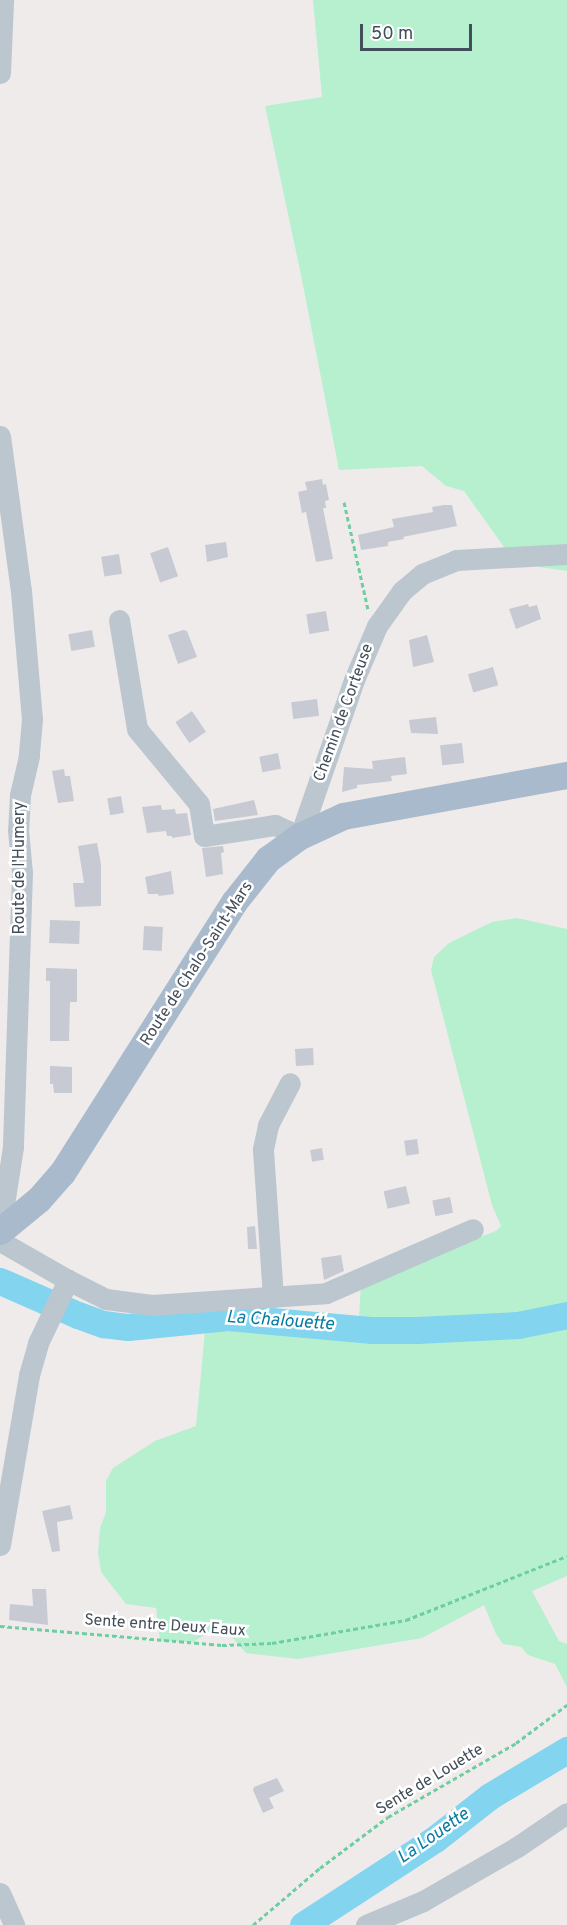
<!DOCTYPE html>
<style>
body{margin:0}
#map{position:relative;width:567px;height:1925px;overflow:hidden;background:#efebeb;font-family:Overpass,sans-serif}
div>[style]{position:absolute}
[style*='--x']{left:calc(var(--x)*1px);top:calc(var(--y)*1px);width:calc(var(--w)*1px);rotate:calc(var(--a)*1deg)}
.green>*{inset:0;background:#b6f0cf}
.river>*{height:27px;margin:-13.5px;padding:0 13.5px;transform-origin:13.5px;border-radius:13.5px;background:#82d4ef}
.building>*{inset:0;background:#c7cad2;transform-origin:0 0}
.path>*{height:3px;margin-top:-1.5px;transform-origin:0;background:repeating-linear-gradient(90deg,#6ecea2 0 4.5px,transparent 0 7.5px)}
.minor>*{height:21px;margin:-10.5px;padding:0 10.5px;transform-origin:10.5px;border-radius:10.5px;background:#bbc6cf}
.major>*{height:27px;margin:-13.5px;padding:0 13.5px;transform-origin:13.5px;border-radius:13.5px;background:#aabacd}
span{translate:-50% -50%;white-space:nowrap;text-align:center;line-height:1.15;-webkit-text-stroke:5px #fff;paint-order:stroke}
.street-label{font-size:16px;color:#434e5a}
.water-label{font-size:18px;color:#087ba1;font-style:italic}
.scale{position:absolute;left:360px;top:24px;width:112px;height:27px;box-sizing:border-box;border:3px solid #434e5a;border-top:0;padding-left:8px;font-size:18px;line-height:21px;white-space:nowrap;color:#434e5a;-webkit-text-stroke:4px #fff;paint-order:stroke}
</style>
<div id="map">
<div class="green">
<i style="clip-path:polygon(313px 0,567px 0,567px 571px,539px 567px,504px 547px,464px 491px,446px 486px,422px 466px,339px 470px,301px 275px,265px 106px,322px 97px)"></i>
<i style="clip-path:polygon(517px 918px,567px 929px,567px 1576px,532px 1591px,559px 1641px,567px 1644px,567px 1687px,555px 1664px,528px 1655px,521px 1647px,503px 1644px,496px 1634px,484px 1605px,422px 1638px,298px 1659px,246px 1653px,227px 1632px,215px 1628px,193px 1642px,160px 1641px,156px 1608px,126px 1604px,101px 1572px,98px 1553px,100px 1528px,106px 1512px,106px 1481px,113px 1468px,155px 1441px,196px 1426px,207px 1310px,262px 1310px,359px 1319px,361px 1282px,496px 1231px,501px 1226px,492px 1205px,431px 970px,434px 957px,449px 943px,492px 922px)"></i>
</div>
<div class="river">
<i style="--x:0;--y:1281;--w:85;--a:23.6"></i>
<i style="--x:78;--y:1315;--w:27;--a:20"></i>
<i style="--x:103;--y:1324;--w:25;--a:7"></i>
<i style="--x:128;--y:1327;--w:100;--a:-5.7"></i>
<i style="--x:228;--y:1317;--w:145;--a:5.2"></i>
<i style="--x:372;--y:1330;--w:45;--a:0"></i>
<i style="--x:417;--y:1330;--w:101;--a:-2.8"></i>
<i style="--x:518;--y:1325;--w:50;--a:-11.5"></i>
<i style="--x:303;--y:1925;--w:158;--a:-33.1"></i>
<i style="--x:435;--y:1839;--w:70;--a:-38"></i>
<i style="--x:490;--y:1796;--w:90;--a:-30.9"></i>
</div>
<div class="building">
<i style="clip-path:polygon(322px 479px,323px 485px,326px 484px,329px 500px,325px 501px,326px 508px,323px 508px,333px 559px,316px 562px,306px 512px,302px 513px,298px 492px,307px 490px,305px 482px)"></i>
<i style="clip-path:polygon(444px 505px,452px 505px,457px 526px,403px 537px,404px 539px,388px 542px,388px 546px,361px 550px,358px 535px,394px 527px,392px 519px,433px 512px,432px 507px)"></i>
<i style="clip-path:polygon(226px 542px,228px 557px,207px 562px,205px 545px)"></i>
<i style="left:168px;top:547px;width:31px;height:19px;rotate:71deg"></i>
<i style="left:119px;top:554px;width:20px;height:18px;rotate:81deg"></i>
<i style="clip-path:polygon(528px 604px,529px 607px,537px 605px,541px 619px,516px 629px,509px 609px)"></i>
<i style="left:326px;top:611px;width:20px;height:20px;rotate:81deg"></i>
<i style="left:92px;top:630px;width:17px;height:24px;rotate:80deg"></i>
<i style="clip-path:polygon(183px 630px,187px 631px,197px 657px,178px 664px,168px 635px)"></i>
<i style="clip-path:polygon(427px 635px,434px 662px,413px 667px,409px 640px)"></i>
<i style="left:493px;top:667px;width:19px;height:26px;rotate:74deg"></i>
<i style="left:317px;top:699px;width:17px;height:26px;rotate:83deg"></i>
<i style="left:192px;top:711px;width:25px;height:20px;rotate:56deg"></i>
<i style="clip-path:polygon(436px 717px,438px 734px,411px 733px,409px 720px)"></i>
<i style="left:462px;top:743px;width:20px;height:22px;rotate:84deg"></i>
<i style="left:278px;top:753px;width:16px;height:19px;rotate:79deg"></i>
<i style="clip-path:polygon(405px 757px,407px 774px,391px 776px,392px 781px,357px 785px,357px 788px,342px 792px,344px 767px,373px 769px,372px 761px)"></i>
<i style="clip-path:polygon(64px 769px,65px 776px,70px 776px,74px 801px,58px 803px,52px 771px)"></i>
<i style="left:121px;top:796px;width:17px;height:14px;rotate:80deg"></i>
<i style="clip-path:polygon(254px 800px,258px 815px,215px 821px,213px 809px)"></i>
<i style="clip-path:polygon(161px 805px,162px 810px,175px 809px,176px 814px,187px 813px,191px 835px,172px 838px,172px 836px,167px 836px,166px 831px,147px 833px,142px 807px)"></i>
<i style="clip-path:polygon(97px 843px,101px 864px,101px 906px,75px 907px,73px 883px,84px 883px,78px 846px)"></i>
<i style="clip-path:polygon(223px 846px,224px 852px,221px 853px,223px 874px,206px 877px,202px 848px)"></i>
<i style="clip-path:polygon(171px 871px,174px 894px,159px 896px,158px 894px,148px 894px,145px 877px)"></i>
<i style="left:50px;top:920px;width:30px;height:23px;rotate:2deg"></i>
<i style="left:144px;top:926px;width:19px;height:24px;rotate:3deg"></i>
<i style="clip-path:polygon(46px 968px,77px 969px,77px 1002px,70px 1002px,69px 1041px,50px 1041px,50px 981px,46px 981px)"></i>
<i style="left:313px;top:1048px;width:17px;height:18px;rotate:87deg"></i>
<i style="clip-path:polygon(50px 1066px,72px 1067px,72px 1093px,54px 1093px,53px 1084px,50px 1084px)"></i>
<i style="left:417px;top:1139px;width:15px;height:13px;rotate:82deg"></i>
<i style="left:322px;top:1148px;width:12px;height:12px;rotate:81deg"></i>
<i style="left:406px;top:1186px;width:18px;height:23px;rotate:77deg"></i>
<i style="left:450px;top:1197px;width:16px;height:18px;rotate:79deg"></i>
<i style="clip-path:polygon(255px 1226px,257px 1249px,248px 1249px,247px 1227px)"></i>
<i style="clip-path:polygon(341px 1255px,344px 1271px,324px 1280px,321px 1258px)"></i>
<i style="clip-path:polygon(70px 1505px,73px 1519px,57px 1522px,60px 1551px,52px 1552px,42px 1511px)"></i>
<i style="clip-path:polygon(32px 1589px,46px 1589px,48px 1625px,9px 1620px,10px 1604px,33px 1606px)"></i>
<i style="clip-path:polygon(277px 1778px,284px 1791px,269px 1798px,274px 1808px,263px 1813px,253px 1790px,254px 1787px)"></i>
</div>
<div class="path">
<i style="--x:344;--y:502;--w:110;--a:77.4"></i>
<i style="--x:0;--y:1626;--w:223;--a:4.9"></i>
<i style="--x:222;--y:1645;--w:50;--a:-2.3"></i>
<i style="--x:272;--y:1643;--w:136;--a:-9.7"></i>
<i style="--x:406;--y:1620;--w:173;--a:-21.7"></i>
<i style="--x:253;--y:1925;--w:88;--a:-40.4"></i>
<i style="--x:320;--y:1868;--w:85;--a:-36.9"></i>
<i style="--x:388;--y:1817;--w:148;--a:-30"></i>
<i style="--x:516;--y:1743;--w:64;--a:-36.7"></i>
</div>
<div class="minor">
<i style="--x:0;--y:73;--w:73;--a:-87.6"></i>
<i style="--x:0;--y:436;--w:156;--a:82.3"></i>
<i style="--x:21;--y:591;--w:128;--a:85.1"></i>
<i style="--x:32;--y:719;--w:37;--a:95"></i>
<i style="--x:29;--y:756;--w:40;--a:103"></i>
<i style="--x:20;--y:795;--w:35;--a:93"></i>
<i style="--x:18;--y:830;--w:43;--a:84.7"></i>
<i style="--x:22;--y:873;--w:274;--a:91.9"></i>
<i style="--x:13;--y:1147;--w:84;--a:98.9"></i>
<i style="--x:119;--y:620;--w:110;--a:80.6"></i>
<i style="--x:137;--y:729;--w:97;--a:50.4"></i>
<i style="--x:199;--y:804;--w:32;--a:81"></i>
<i style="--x:204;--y:836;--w:72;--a:-8.8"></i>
<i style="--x:275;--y:825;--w:27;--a:24"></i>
<i style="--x:300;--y:836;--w:165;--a:-70.9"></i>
<i style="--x:354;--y:680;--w:59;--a:-66.9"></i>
<i style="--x:377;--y:626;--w:43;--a:-54.5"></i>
<i style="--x:402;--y:591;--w:26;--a:-40"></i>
<i style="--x:422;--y:574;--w:37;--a:-22"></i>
<i style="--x:456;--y:560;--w:111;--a:-3.1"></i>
<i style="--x:0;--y:1241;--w:78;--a:29.8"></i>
<i style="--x:68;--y:1280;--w:42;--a:26.6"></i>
<i style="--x:106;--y:1299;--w:46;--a:7.4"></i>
<i style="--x:152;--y:1305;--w:174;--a:-3.9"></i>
<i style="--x:326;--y:1293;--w:160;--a:-23.5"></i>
<i style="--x:273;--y:1297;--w:148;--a:-93.9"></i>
<i style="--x:263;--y:1149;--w:25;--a:-78"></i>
<i style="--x:268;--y:1125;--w:47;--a:-62.4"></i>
<i style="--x:0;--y:1545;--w:172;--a:-80.3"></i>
<i style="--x:29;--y:1375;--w:33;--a:-74"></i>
<i style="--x:38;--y:1343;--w:70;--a:-64.5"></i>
<i style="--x:0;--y:1893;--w:35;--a:66"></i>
<i style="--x:366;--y:1925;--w:62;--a:-22.8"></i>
<i style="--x:423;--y:1901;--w:108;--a:-29.9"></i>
<i style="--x:517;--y:1847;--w:60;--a:-34.2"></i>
</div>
<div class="major">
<i style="--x:0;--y:1231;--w:50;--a:-39.4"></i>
<i style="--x:39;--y:1199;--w:35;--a:-49"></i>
<i style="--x:62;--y:1173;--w:321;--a:-57.6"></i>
<i style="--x:234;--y:902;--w:55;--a:-51.7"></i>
<i style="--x:268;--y:859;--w:39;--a:-36"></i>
<i style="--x:300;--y:836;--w:47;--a:-24.9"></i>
<i style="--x:343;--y:816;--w:228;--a:-10.4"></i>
</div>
<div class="street-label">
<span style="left:344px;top:713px;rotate:-70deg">Chemin de Corteuse</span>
<span style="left:20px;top:868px;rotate:-90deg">Route de l'Humery</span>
<span style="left:197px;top:964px;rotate:-57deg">Route de Chalo-Saint-Mars</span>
<span style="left:165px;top:1626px;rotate:4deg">Sente entre Deux Eaux</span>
<span style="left:430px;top:1780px;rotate:-31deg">Sente de Louette</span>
</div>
<div class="water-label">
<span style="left:280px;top:1322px;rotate:4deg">La Chalouette</span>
<span style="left:434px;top:1837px;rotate:-35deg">La Louette</span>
</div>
<div class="scale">50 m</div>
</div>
